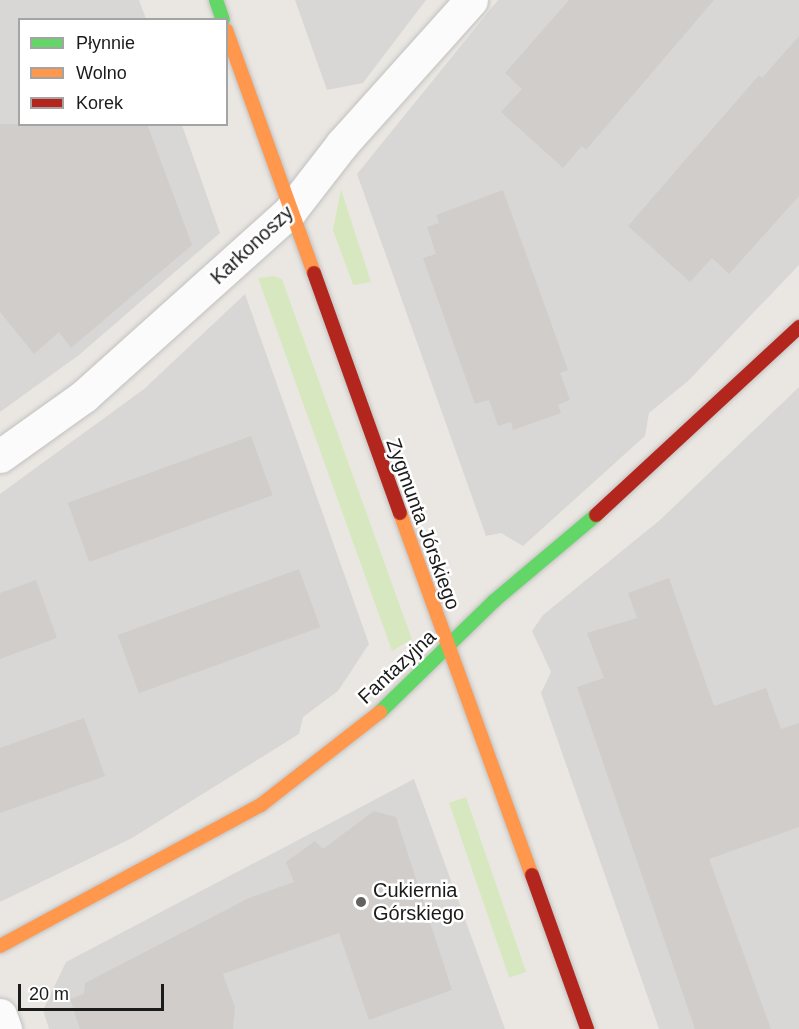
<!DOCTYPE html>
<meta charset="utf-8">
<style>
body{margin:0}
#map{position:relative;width:799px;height:1029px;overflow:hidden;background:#eae7e3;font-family:Helvetica,sans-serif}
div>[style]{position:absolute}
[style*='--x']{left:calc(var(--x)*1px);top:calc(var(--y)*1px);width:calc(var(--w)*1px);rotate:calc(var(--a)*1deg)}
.residential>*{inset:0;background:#d9d7d5}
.grass>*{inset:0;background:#d7e8c0;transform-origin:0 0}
.building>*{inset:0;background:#d0cdca;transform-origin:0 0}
.roads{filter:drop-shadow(0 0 2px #c2c1bf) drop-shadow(0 0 2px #c2c1bf)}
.street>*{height:33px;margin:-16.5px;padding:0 16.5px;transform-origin:16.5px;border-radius:16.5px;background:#fcfbfb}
.fast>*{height:14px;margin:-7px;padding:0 7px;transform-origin:7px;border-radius:7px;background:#63d668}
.slow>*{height:14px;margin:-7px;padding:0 7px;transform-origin:7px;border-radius:7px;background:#ff974d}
.jam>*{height:14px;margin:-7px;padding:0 7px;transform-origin:7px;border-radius:7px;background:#b3261e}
.dots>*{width:16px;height:16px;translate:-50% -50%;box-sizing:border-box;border:3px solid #fff;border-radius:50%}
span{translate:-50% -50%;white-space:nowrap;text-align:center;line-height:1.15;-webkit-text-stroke:5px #fff;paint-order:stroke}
.street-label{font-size:20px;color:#1b1b1b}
.poi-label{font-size:20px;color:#1b1b1b}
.left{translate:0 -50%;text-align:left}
.legend{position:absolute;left:18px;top:18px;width:210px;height:108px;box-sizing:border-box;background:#fff;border:2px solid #a4a4a4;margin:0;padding:8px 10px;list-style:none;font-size:18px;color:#1b1b1b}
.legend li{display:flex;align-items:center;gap:12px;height:30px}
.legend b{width:30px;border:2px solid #a4a4a4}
.scale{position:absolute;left:18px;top:984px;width:146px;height:27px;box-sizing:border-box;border:3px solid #1b1b1b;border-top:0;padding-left:8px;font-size:18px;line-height:21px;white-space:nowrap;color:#1b1b1b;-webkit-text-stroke:4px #fff;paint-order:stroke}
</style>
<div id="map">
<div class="residential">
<i style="clip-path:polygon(0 0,139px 0,146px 19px,20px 20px,20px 124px,182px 125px,220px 233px,79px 355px,0 412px)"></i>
<i style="clip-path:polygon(295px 0,426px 0,363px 83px,327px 90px)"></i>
<i style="clip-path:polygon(498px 0,799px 0,799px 265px,688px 381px,649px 413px,645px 436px,523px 546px,501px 533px,486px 536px,357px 174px)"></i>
<i style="clip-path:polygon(245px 294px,369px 644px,338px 691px,303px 717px,299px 734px,132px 838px,0 902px,0 494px,144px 389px)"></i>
<i style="clip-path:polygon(799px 387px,799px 1029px,659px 1029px,541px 693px,551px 672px,532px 631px,543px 615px,660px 520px)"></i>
<i style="clip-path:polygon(414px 779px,505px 1029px,49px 1029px,43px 1010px,66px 962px)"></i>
</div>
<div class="grass">
<i style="clip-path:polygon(341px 189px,371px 282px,353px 285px,333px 230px)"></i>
<i style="clip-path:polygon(274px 276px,282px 279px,412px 639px,392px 651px,258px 278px)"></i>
<i style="left:466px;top:797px;width:185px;height:18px;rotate:71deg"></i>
</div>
<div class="building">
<i style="clip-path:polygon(569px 0,714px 0,586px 150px,582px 146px,563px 168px,501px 112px,522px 89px,505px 73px)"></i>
<i style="clip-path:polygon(799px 36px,799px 196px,729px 274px,712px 258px,690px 282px,628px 226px,759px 75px,762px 78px)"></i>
<i style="clip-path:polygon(0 124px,147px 124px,192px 245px,71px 348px,59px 332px,34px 354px,0 312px)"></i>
<i style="clip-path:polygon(503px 190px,568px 370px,560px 373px,570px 400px,558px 405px,561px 413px,513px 430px,511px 422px,498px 426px,489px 400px,475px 404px,423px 258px,436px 254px,427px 227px,439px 223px,436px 215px)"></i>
<i style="left:251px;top:436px;width:63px;height:195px;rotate:70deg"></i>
<i style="left:299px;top:569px;width:62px;height:193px;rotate:70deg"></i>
<i style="clip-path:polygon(669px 578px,714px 706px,766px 688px,781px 729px,799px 723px,799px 827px,709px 859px,771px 1029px,695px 1029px,577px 687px,604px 678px,587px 633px,637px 618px,628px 593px)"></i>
<i style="clip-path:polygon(36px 580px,57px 638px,0 659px,0 593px)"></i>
<i style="clip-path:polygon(84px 718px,105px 776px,0 813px,0 748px)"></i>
<i style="clip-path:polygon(374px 811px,396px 817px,452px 990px,369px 1020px,339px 933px,223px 974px,235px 1007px,233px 1029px,80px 1029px,70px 999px,84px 994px,85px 983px,249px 898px,294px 882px,286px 862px,315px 841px,323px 849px)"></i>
</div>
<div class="roads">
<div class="street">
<i style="--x:0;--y:456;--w:103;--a:-35.5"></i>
<i style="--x:84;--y:396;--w:277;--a:-41.9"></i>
<i style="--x:290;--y:211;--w:85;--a:-52.2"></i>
<i style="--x:342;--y:144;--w:193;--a:-48.1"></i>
<i style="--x:0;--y:1015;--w:15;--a:70"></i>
</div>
<div class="fast">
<i style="--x:216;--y:0;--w:21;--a:71"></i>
<i style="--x:380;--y:712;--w:159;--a:-44.2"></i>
<i style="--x:494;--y:601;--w:133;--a:-40.1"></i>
</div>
<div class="slow">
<i style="--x:226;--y:30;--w:258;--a:70.1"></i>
<i style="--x:400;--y:513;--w:385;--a:70"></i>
<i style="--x:0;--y:946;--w:297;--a:-28.4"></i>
<i style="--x:261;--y:805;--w:151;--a:-38"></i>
</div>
<div class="jam">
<i style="--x:314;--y:273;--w:255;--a:70.3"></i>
<i style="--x:596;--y:515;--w:277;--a:-42.8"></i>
<i style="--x:532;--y:875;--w:164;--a:70.3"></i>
</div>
</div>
<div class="dots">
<i style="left:361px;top:902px;background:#636261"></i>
</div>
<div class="street-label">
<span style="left:252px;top:245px;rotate:-43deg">Karkonoszy</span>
<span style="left:423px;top:524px;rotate:70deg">Zygmunta Jórskiego</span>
<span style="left:397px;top:667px;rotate:-43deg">Fantazyjna</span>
</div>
<div class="poi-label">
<span class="left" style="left:373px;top:902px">Cukiernia<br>Górskiego</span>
</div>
<ul class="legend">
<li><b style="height:8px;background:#63d668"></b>Płynnie</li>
<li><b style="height:8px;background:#ff974d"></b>Wolno</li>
<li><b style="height:8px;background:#b3261e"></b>Korek</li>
</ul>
<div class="scale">20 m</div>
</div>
